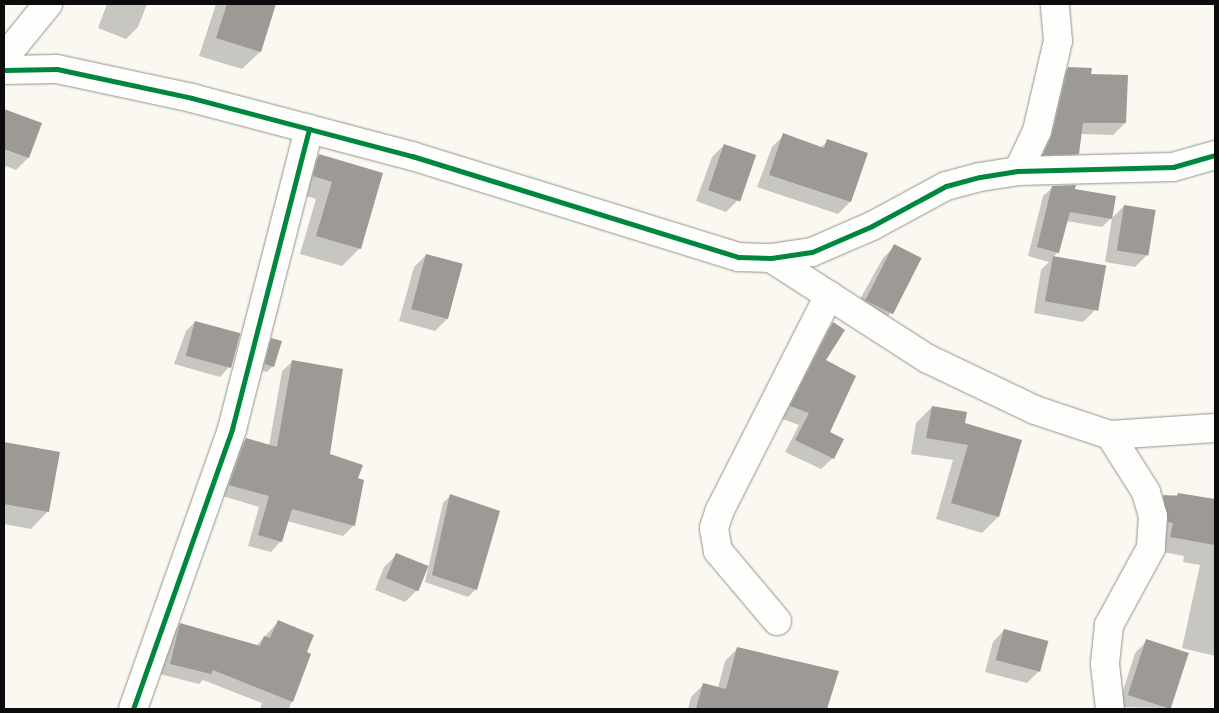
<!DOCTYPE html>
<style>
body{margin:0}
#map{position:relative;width:1219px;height:713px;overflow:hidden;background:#faf8f0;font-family:Spectral,serif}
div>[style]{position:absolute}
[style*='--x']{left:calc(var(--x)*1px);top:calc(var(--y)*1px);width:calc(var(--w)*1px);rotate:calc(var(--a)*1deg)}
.shadow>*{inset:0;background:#0003}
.building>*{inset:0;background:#9d9a96;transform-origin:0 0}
.roads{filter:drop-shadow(0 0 1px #93928f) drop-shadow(0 0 1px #93928f)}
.street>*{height:28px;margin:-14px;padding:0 14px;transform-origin:14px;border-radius:14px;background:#fefefd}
.cycleway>*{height:5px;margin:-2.5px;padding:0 2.5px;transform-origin:2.5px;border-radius:2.5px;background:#00873e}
span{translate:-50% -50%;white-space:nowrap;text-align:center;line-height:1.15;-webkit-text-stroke:5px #fff;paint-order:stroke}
.frame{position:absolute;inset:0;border:5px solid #0c0c0c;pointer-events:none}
</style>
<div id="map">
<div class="shadow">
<i style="clip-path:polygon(107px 4px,147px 4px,138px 27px,126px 39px,98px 28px)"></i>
<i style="clip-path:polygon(216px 4px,275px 4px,260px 52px,242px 69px,199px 56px)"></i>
<i style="clip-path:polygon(1068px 68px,1090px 75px,1125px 123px,1113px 135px,1080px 134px,1078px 153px,1066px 165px,1032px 166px,1056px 80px)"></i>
<i style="clip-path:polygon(4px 111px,40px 124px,28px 158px,16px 170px,6px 166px,4px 172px)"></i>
<i style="clip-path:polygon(784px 135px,820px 148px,828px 141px,867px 153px,850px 202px,838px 214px,757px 187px,772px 147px)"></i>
<i style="clip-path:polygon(724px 145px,738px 200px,726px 212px,696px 201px,712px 157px)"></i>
<i style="clip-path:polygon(319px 156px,382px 174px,360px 248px,342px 266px,300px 254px,316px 199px,296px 193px,302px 173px)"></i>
<i style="clip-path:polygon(1053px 187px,1074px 190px,1111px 218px,1102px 227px,1066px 221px,1058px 252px,1053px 257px,1095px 310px,1083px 322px,1034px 313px,1041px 270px,1049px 262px,1028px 256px,1043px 196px)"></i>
<i style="clip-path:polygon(1124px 206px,1147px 255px,1135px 267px,1105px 262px,1112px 218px)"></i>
<i style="clip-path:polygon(895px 246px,920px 259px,890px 314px,878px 326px,853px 312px,883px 258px)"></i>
<i style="clip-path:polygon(426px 255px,462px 265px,447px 319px,435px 331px,399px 321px,414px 267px)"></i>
<i style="clip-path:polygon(195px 322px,229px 367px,220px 377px,174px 364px,186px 331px)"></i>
<i style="clip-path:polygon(833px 324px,824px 360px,833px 458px,821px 469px,785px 452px,799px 425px,780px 418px,822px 335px)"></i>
<i style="clip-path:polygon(272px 340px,273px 366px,267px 372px,260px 370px,266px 345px)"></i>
<i style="clip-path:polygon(293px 361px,328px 455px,356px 479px,354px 525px,343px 536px,287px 521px,281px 541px,271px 552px,248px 546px,259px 507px,219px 495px,235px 450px,246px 439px,269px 446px,282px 371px)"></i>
<i style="clip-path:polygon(932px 407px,964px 424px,998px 517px,982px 533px,936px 519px,953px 460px,911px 454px,916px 423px)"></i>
<i style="clip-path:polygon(4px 443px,59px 453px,48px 511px,31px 529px,4px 524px)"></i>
<i style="clip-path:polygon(451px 495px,476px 589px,468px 597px,425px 582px,443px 503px)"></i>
<i style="clip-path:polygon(1178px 495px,1215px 500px,1215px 656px,1182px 648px,1200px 565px,1183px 562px,1184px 556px,1157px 551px,1150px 510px,1164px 496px)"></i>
<i style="clip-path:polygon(396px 555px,417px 590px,405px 602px,375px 590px,384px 567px)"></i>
<i style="clip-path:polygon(278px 622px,309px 654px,289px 709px,260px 709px,262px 703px,203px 680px,199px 684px,160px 674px,170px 635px,180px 624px,256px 646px)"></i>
<i style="clip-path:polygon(1004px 630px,1039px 671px,1027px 683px,985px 672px,993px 642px)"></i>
<i style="clip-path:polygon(1147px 641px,1171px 708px,1118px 707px,1135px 653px)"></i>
<i style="clip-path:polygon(737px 649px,837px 672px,826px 709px,688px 709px,691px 697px,703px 685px,718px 688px,725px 661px)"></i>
</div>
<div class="building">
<i style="clip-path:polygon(227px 4px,276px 4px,261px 52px,216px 38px)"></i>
<i style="clip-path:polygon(1068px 67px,1092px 68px,1091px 74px,1128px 75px,1126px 123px,1083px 123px,1079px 154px,1043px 155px,1052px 135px)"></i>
<i style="clip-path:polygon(4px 109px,42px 123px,29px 158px,4px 149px)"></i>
<i style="clip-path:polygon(783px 133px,824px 148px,827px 139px,868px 153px,851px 202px,769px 175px)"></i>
<i style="left:724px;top:144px;width:34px;height:49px;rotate:19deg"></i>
<i style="clip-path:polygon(319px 154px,383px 173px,361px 249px,316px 236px,332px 182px,313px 176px)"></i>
<i style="clip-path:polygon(1076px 185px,1075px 189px,1116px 196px,1112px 219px,1070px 212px,1059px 253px,1037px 247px,1052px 186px)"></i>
<i style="left:1124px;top:205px;width:32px;height:46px;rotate:9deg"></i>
<i style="left:894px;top:244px;width:31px;height:63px;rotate:27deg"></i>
<i style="left:426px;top:254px;width:38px;height:57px;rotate:15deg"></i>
<i style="left:1053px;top:256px;width:54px;height:46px;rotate:10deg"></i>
<i style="left:195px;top:321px;width:47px;height:36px;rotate:15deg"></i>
<i style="clip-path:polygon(833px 322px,845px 330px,826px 360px,856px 376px,830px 432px,844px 439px,834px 459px,795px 440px,809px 413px,790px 406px)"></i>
<i style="clip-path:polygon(271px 338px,282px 341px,274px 367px,265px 364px)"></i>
<i style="clip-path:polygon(292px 360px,343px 369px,330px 454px,363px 465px,358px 478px,364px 480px,355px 526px,292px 509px,282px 542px,258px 535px,269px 496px,229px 485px,246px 438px,277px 447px)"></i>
<i style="clip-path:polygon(932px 406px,967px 412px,965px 423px,1022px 440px,999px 517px,951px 503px,968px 445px,926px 438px)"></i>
<i style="clip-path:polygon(4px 442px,60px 452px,49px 512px,4px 504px)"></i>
<i style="clip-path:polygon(1178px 493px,1215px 499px,1215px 545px,1170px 537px,1173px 523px,1168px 522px,1163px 495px,1177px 496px)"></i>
<i style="clip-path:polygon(450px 494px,500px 511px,477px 590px,432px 575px)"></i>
<i style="left:396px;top:553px;width:35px;height:27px;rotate:22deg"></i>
<i style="clip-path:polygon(278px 620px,314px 635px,307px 652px,311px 654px,293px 702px,213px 670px,211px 674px,170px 664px,180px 623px,260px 646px,264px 636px,270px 638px)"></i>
<i style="left:1004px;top:629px;width:46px;height:32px;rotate:15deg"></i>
<i style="left:1146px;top:639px;width:45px;height:59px;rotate:18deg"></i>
<i style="clip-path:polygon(737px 647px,839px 671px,827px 709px,696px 709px,703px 683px,726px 689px)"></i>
</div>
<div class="roads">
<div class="street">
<i style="--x:4;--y:58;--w:70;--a:-50.8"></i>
<i style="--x:4;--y:70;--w:53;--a:-1.1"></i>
<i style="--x:57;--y:69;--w:138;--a:12.1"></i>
<i style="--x:192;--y:98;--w:228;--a:14.8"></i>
<i style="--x:412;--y:156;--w:342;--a:17.2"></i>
<i style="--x:739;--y:257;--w:32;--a:2"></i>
<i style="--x:771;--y:258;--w:41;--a:-8.3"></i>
<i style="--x:812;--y:252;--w:65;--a:-23.4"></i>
<i style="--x:872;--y:226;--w:84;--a:-28.4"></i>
<i style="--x:946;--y:186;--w:35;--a:-15"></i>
<i style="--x:980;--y:177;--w:38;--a:-9"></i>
<i style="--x:1018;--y:171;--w:155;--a:-1.5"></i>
<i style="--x:1173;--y:167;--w:44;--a:-15.9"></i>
<i style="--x:1018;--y:171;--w:44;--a:-64.6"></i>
<i style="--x:1037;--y:131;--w:92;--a:-76.9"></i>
<i style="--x:1058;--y:41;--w:37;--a:-95"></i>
<i style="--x:771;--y:258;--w:184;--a:32.8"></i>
<i style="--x:926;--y:358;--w:121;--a:25.5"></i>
<i style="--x:1035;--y:410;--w:79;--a:18.4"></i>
<i style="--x:1110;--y:435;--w:105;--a:-3.8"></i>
<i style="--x:1110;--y:435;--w:67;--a:57.7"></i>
<i style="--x:1146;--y:492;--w:25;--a:74"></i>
<i style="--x:1153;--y:516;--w:32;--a:94"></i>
<i style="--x:1151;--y:548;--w:88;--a:118.6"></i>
<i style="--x:1109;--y:625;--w:39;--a:96"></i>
<i style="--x:1105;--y:664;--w:45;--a:83.7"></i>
<i style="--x:777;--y:621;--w:92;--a:-130.1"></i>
<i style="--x:718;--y:551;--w:23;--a:-100"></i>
<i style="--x:714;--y:528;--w:19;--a:-72"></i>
<i style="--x:720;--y:510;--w:241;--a:-63.1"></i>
<i style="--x:133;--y:709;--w:297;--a:-70.5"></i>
<i style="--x:232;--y:429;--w:310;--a:-75.6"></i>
</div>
</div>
<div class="cycleway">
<i style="--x:4;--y:70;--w:53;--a:-1.1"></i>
<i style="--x:57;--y:69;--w:138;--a:12.1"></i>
<i style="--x:192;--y:98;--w:228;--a:14.8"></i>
<i style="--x:412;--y:156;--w:342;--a:17.2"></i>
<i style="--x:739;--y:257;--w:32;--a:2"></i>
<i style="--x:771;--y:258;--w:41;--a:-8.3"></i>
<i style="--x:812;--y:252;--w:65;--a:-23.4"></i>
<i style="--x:872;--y:226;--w:84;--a:-28.4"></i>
<i style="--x:946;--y:186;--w:35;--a:-15"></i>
<i style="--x:980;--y:177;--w:38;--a:-9"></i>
<i style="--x:1018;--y:171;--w:155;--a:-1.5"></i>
<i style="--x:1173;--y:167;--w:44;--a:-15.9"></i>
<i style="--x:133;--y:709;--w:297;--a:-70.5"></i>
<i style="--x:232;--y:429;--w:310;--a:-75.6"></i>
</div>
<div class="frame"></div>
</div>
